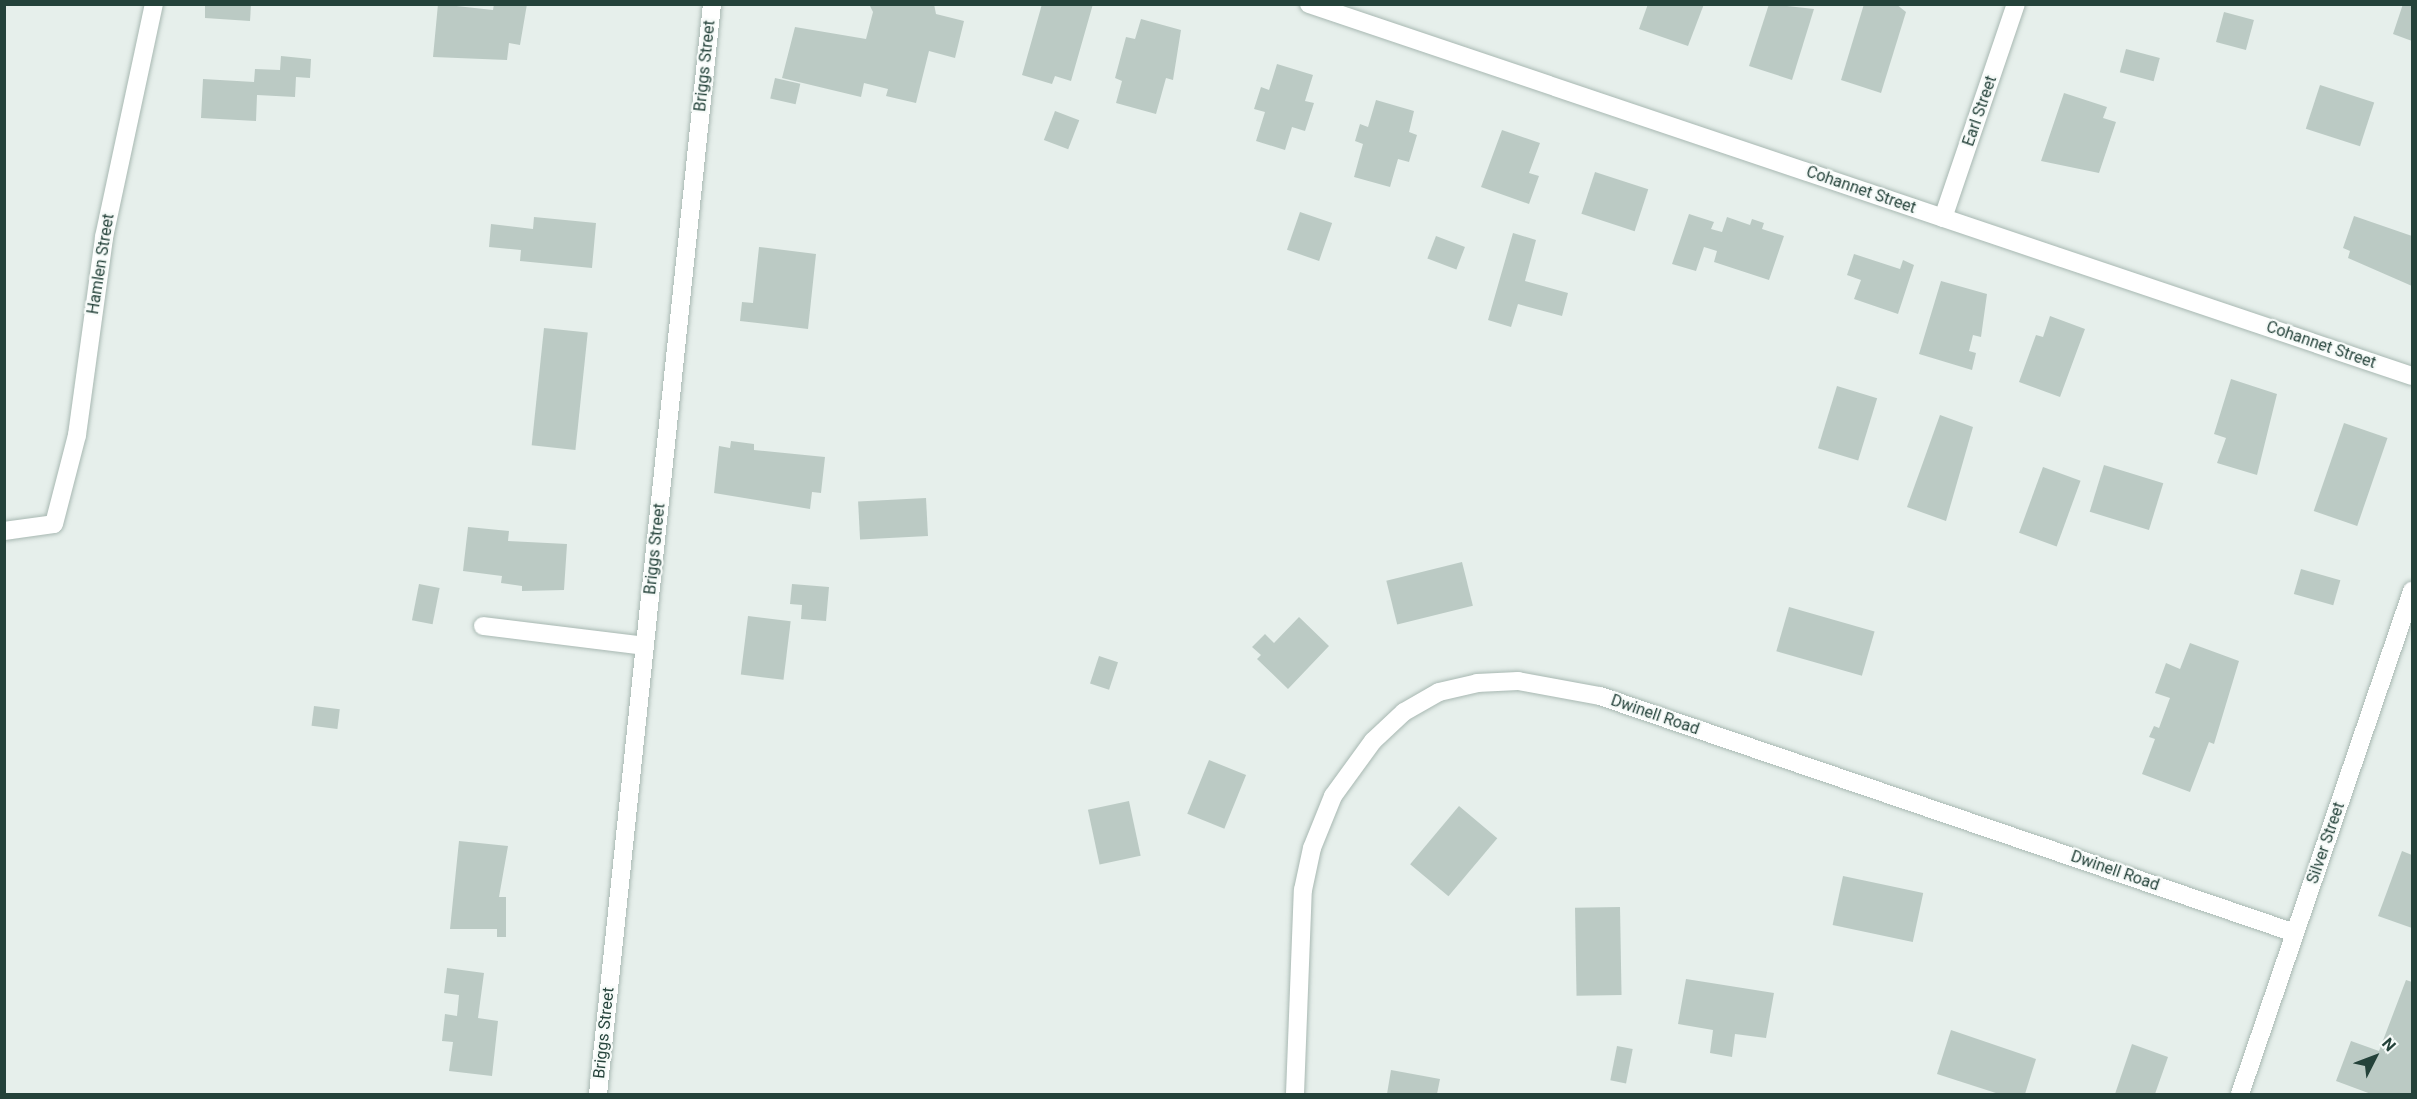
<!DOCTYPE html>
<style>
body{margin:0}
#map{position:relative;width:2417px;height:1099px;overflow:hidden;background:#e6efeb;font-family:Roboto,sans-serif}
div>[style]{position:absolute}
[style*='--x']{left:calc(var(--x)*1px);top:calc(var(--y)*1px);width:calc(var(--w)*1px);rotate:calc(var(--a)*1deg)}
.building>*{inset:0;background:#bbcac4;transform-origin:0 0}
.roads{filter:drop-shadow(0 0 2px #a8b8b2) drop-shadow(0 0 2px #a8b8b2)}
.minor>*{height:18px;margin:-9px;padding:0 9px;transform-origin:9px;border-radius:9px;background:#fff}
span{translate:-50% -50%;white-space:nowrap;text-align:center;line-height:1.15;-webkit-text-stroke:4.5px #f7fbf9;paint-order:stroke}
.street-label{font-size:16px;color:#24423a}
.frame{position:absolute;inset:0;border:6px solid #24423a;pointer-events:none}
.north{position:absolute;left:2345px;top:1027px;width:60px;height:60px;-webkit-text-stroke:4px #f7fbf9;paint-order:stroke;rotate:48deg;font-size:16px;font-weight:700;line-height:24px;text-align:center;color:#24423a}
.north::after{content:'';display:block;margin:auto;width:21px;height:27px;background:#24423a;clip-path:polygon(50% 0,100% 100%,50% 72%,0 100%)}
</style>
<div id="map">
<div class="building">
<i style="clip-path:polygon(205px 4px,251px 4px,250px 21px,205px 18px)"></i>
<i style="clip-path:polygon(438px 4px,493px 10px,494px 4px,527px 4px,520px 45px,509px 43px,507px 60px,433px 57px)"></i>
<i style="clip-path:polygon(869px 4px,934px 4px,936px 14px,964px 21px,955px 58px,929px 51px,916px 103px,886px 96px,888px 89px,864px 83px,861px 97px,782px 78px,795px 27px,866px 39px,873px 12px)"></i>
<i style="clip-path:polygon(1042px 4px,1093px 4px,1071px 81px,1055px 76px,1052px 84px,1022px 75px)"></i>
<i style="clip-path:polygon(1648px 4px,1704px 4px,1688px 46px,1639px 29px)"></i>
<i style="clip-path:polygon(1769px 4px,1814px 9px,1792px 80px,1749px 66px)"></i>
<i style="clip-path:polygon(1864px 4px,1896px 4px,1906px 12px,1881px 93px,1841px 80px)"></i>
<i style="clip-path:polygon(2403px 4px,2412px 4px,2412px 41px,2393px 34px)"></i>
<i style="left:2224px;top:12px;width:31px;height:31px;rotate:15deg"></i>
<i style="clip-path:polygon(1141px 19px,1181px 30px,1173px 80px,1166px 78px,1156px 114px,1116px 103px,1122px 81px,1115px 78px,1126px 37px,1135px 39px)"></i>
<i style="left:2126px;top:49px;width:35px;height:24px;rotate:15deg"></i>
<i style="clip-path:polygon(281px 56px,311px 59px,310px 78px,296px 77px,295px 97px,257px 95px,256px 121px,201px 118px,203px 79px,254px 82px,255px 69px,280px 70px)"></i>
<i style="clip-path:polygon(1277px 64px,1313px 75px,1305px 101px,1314px 103px,1305px 131px,1292px 127px,1285px 150px,1256px 141px,1265px 112px,1254px 109px,1261px 87px,1269px 90px)"></i>
<i style="left:775px;top:78px;width:26px;height:21px;rotate:13deg"></i>
<i style="left:2320px;top:85px;width:57px;height:46px;rotate:18deg"></i>
<i style="clip-path:polygon(2064px 93px,2107px 107px,2103px 118px,2116px 122px,2099px 173px,2041px 161px)"></i>
<i style="clip-path:polygon(1376px 100px,1414px 111px,1409px 132px,1417px 135px,1409px 162px,1398px 159px,1390px 187px,1354px 177px,1363px 144px,1355px 141px,1360px 124px,1368px 127px)"></i>
<i style="left:1055px;top:111px;width:26px;height:31px;rotate:21deg"></i>
<i style="clip-path:polygon(1502px 130px,1540px 143px,1529px 173px,1539px 176px,1529px 204px,1481px 187px)"></i>
<i style="left:1595px;top:172px;width:56px;height:44px;rotate:18deg"></i>
<i style="left:1300px;top:212px;width:34px;height:40px;rotate:19deg"></i>
<i style="clip-path:polygon(1689px 214px,1714px 222px,1711px 229px,1722px 232px,1727px 217px,1750px 225px,1752px 219px,1764px 223px,1762px 229px,1784px 236px,1769px 280px,1714px 262px,1717px 251px,1704px 247px,1696px 271px,1672px 264px)"></i>
<i style="clip-path:polygon(2354px 216px,2412px 236px,2412px 286px,2348px 258px,2350px 251px,2343px 248px)"></i>
<i style="clip-path:polygon(534px 217px,596px 223px,592px 268px,520px 261px,521px 250px,489px 247px,491px 224px,533px 229px)"></i>
<i style="clip-path:polygon(1513px 233px,1536px 240px,1525px 281px,1568px 293px,1562px 316px,1518px 304px,1511px 327px,1488px 320px)"></i>
<i style="left:1436px;top:236px;width:31px;height:24px;rotate:21deg"></i>
<i style="clip-path:polygon(759px 247px,816px 254px,808px 329px,740px 321px,742px 302px,753px 303px)"></i>
<i style="clip-path:polygon(1854px 254px,1900px 269px,1903px 260px,1914px 265px,1898px 314px,1854px 299px,1861px 280px,1847px 275px)"></i>
<i style="clip-path:polygon(1941px 281px,1987px 294px,1981px 337px,1973px 335px,1969px 351px,1976px 353px,1972px 370px,1919px 354px)"></i>
<i style="clip-path:polygon(2050px 316px,2085px 329px,2060px 397px,2019px 382px,2036px 335px,2043px 337px)"></i>
<i style="left:544px;top:328px;width:44px;height:118px;rotate:6deg"></i>
<i style="clip-path:polygon(2231px 379px,2277px 394px,2257px 475px,2217px 463px,2226px 438px,2214px 434px)"></i>
<i style="left:1837px;top:386px;width:42px;height:65px;rotate:17deg"></i>
<i style="clip-path:polygon(1940px 415px,1973px 427px,1946px 521px,1907px 507px)"></i>
<i style="left:2344px;top:423px;width:46px;height:93px;rotate:19deg"></i>
<i style="clip-path:polygon(731px 441px,754px 444px,754px 450px,825px 457px,821px 493px,812px 492px,810px 509px,714px 493px,719px 446px,730px 448px)"></i>
<i style="left:2104px;top:465px;width:62px;height:49px;rotate:17deg"></i>
<i style="left:2043px;top:467px;width:40px;height:70px;rotate:20deg"></i>
<i style="left:926px;top:498px;width:38px;height:68px;rotate:87deg"></i>
<i style="clip-path:polygon(468px 527px,509px 531px,508px 541px,567px 544px,564px 590px,522px 591px,522px 586px,501px 583px,502px 576px,463px 571px)"></i>
<i style="left:1462px;top:562px;width:45px;height:78px;rotate:76deg"></i>
<i style="left:2301px;top:569px;width:41px;height:26px;rotate:16deg"></i>
<i style="left:419px;top:584px;width:21px;height:37px;rotate:11deg"></i>
<i style="clip-path:polygon(792px 584px,829px 587px,826px 621px,801px 619px,802px 605px,790px 604px)"></i>
<i style="left:1789px;top:607px;width:89px;height:46px;rotate:16deg"></i>
<i style="left:748px;top:616px;width:43px;height:59px;rotate:7deg"></i>
<i style="clip-path:polygon(1299px 617px,1329px 646px,1288px 689px,1257px 659px,1261px 655px,1252px 647px,1265px 634px,1274px 643px)"></i>
<i style="clip-path:polygon(2190px 643px,2239px 661px,2214px 744px,2209px 742px,2190px 792px,2142px 774px,2155px 739px,2149px 737px,2154px 726px,2159px 728px,2170px 698px,2155px 693px,2166px 663px,2180px 669px)"></i>
<i style="left:1099px;top:656px;width:20px;height:29px;rotate:18deg"></i>
<i style="left:314px;top:706px;width:26px;height:20px;rotate:7deg"></i>
<i style="left:1209px;top:760px;width:40px;height:58px;rotate:22deg"></i>
<i style="left:1129px;top:801px;width:56px;height:42px;rotate:78deg"></i>
<i style="left:1459px;top:806px;width:50px;height:76px;rotate:40deg"></i>
<i style="clip-path:polygon(459px 841px,508px 846px,499px 897px,506px 897px,506px 937px,497px 937px,497px 929px,450px 929px)"></i>
<i style="clip-path:polygon(2402px 851px,2412px 855px,2412px 928px,2378px 916px)"></i>
<i style="left:1843px;top:876px;width:82px;height:50px;rotate:12deg"></i>
<i style="left:1620px;top:907px;width:88px;height:45px;rotate:89deg"></i>
<i style="clip-path:polygon(447px 968px,484px 973px,478px 1018px,498px 1021px,492px 1076px,449px 1071px,453px 1042px,442px 1041px,445px 1014px,457px 1016px,459px 995px,444px 993px)"></i>
<i style="clip-path:polygon(1686px 979px,1774px 993px,1766px 1038px,1735px 1034px,1732px 1057px,1710px 1053px,1713px 1030px,1678px 1024px)"></i>
<i style="clip-path:polygon(2406px 980px,2412px 982px,2412px 1094px,2371px 1094px,2336px 1081px,2351px 1041px,2379px 1051px)"></i>
<i style="clip-path:polygon(1951px 1030px,2036px 1059px,2025px 1094px,1999px 1094px,1937px 1074px)"></i>
<i style="clip-path:polygon(2132px 1044px,2168px 1057px,2155px 1094px,2115px 1094px)"></i>
<i style="left:1617px;top:1046px;width:16px;height:35px;rotate:11deg"></i>
<i style="clip-path:polygon(1391px 1070px,1440px 1079px,1437px 1094px,1387px 1094px)"></i>
</div>
<div class="roads">
<div class="minor">
<i style="--x:1309;--y:4;--w:1164;--a:18.64"></i>
<i style="--x:1943;--y:218;--w:226;--a:-71.2"></i>
<i style="--x:4;--y:531;--w:50;--a:-8"></i>
<i style="--x:54;--y:524;--w:92;--a:-75.5"></i>
<i style="--x:77;--y:435;--w:200;--a:-82.2"></i>
<i style="--x:104;--y:237;--w:238;--a:-77.9"></i>
<i style="--x:483;--y:626;--w:163;--a:7"></i>
<i style="--x:598;--y:1094;--w:1096;--a:-84.03"></i>
<i style="--x:1295;--y:1094;--w:204;--a:-87.8"></i>
<i style="--x:1303;--y:890;--w:43;--a:-77.9"></i>
<i style="--x:1312;--y:848;--w:56;--a:-68"></i>
<i style="--x:1333;--y:796;--w:68;--a:-54"></i>
<i style="--x:1373;--y:741;--w:42;--a:-43.1"></i>
<i style="--x:1404;--y:712;--w:40;--a:-29.7"></i>
<i style="--x:1439;--y:692;--w:39;--a:-13"></i>
<i style="--x:1477;--y:683;--w:41;--a:-2.8"></i>
<i style="--x:1518;--y:681;--w:83;--a:10.4"></i>
<i style="--x:1600;--y:696;--w:734;--a:18.83"></i>
<i style="--x:2240;--y:1094;--w:532;--a:-71.12"></i>
</div>
</div>
<div class="street-label">
<span style="left:705px;top:66px;rotate:-84deg">Briggs Street</span>
<span style="left:1980px;top:111px;rotate:-71deg">Earl Street</span>
<span style="left:1861px;top:190px;rotate:19deg">Cohannet Street</span>
<span style="left:101px;top:264px;rotate:-81deg">Hamlen Street</span>
<span style="left:2321px;top:345px;rotate:19deg">Cohannet Street</span>
<span style="left:655px;top:549px;rotate:-84deg">Briggs Street</span>
<span style="left:1655px;top:715px;rotate:19deg">Dwinell Road</span>
<span style="left:2326px;top:843px;rotate:-71deg">Silver Street</span>
<span style="left:2115px;top:871px;rotate:19deg">Dwinell Road</span>
<span style="left:604px;top:1033px;rotate:-84deg">Briggs Street</span>
</div>
<div class="frame"></div>
<div class="north">N</div>
</div>
